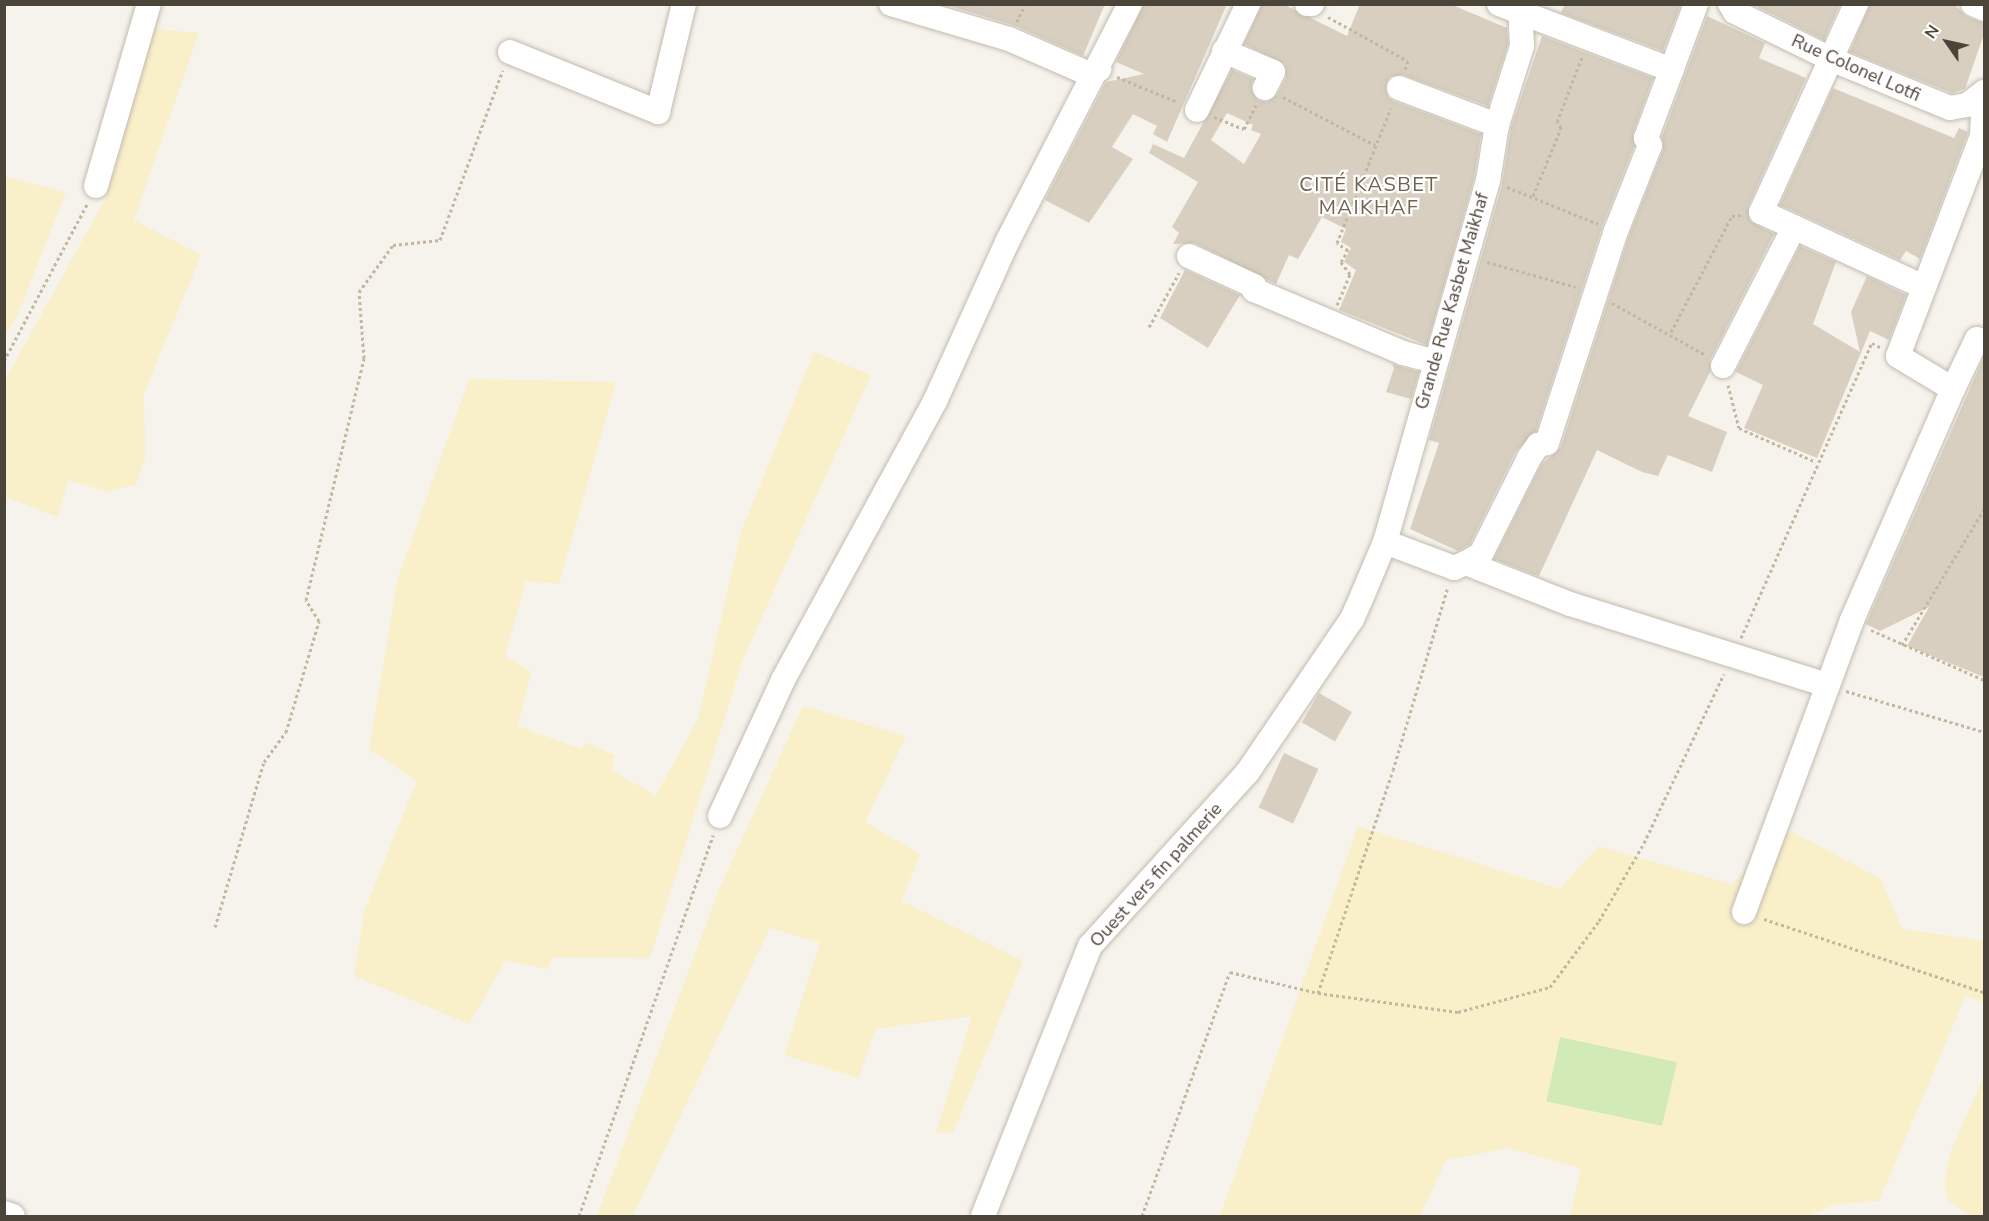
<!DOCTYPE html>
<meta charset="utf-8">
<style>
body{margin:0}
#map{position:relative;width:1989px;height:1221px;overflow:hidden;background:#f6f3ec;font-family:"Nunito Sans",sans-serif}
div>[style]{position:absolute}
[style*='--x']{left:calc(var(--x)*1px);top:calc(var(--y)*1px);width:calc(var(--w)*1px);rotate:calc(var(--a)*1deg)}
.green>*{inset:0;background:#d2eab5;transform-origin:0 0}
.sand>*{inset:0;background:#f9efc9}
.building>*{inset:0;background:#d8cfc1;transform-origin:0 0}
.path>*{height:3px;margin-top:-1.5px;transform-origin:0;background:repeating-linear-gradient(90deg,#c4b79f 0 3px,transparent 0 6px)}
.roads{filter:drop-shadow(0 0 2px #c2bbae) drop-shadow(0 0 2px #c2bbae)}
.minor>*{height:24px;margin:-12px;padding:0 12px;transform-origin:12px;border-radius:12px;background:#fff}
span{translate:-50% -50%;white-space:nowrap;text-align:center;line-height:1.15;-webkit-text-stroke:4.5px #fff;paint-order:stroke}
.street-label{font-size:18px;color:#4b4439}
.neighbourhood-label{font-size:20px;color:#6e6250;letter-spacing:1.5px}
.frame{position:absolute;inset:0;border:6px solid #4b4439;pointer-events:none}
.north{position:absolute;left:1917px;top:12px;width:60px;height:60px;-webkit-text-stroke:4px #fff;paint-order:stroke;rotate:304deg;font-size:16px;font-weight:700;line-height:24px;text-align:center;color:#4b4439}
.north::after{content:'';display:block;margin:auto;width:21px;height:27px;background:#4b4439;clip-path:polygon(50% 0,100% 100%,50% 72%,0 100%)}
</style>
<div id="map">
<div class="green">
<i style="left:1560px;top:1037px;width:120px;height:66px;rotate:12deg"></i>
</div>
<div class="sand">
<i style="clip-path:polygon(153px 29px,199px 33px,134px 220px,201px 255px,144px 393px,145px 459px,136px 484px,108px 492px,68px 480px,58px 517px,5px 497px,4px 382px,104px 201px)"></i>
<i style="clip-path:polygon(5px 177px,66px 192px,19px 312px,5px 336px)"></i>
<i style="clip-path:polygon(814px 352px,871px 375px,743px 659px,650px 958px,553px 957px,547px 969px,506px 960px,469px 1024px,354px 976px,364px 911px,417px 781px,369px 749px,398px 578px,469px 379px,616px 382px,559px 584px,526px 581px,505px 656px,531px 672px,518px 726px,582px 749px,585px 742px,614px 755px,612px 771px,656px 795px,698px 719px,741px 532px)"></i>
<i style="clip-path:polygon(803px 706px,906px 736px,865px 822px,920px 854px,902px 901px,1023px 961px,953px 1133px,936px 1133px,972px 1016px,875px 1029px,859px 1078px,784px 1055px,820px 943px,770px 928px,633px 1216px,597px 1216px,720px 887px)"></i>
<i style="clip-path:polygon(evenodd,1358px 826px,1560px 889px,1598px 846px,1732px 884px,1791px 831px,1881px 879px,1902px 929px,1984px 941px,1984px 1003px,1966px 995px,1879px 1201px,1836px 1204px,1808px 1216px,1570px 1216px,1581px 1168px,1508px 1148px,1446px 1160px,1420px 1216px,1220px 1216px,1358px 826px,1560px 1037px,1677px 1062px,1662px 1126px,1546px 1102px,1560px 1037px)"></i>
<i style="clip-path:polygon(1984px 1076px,1984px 1216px,1971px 1216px,1948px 1200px,1944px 1183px,1950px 1153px)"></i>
</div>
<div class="building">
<i style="clip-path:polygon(943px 4px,1105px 4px,1083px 56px,1013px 25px)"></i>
<i style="clip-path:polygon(1144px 4px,1227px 4px,1167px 142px,1153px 134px,1157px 126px,1133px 114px,1112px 147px,1133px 159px,1089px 223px,1045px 200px,1106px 82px,1144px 74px,1116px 62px)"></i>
<i style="clip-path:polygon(evenodd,1262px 4px,1283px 4px,1347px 36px,1360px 4px,1450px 4px,1507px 28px,1508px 44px,1488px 106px,1403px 75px,1390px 77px,1386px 84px,1388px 97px,1393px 101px,1481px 134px,1474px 178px,1427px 345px,1339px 310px,1356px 270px,1344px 262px,1351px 248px,1341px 242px,1346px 229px,1322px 217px,1298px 259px,1289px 255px,1276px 284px,1195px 243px,1173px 244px,1179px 233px,1172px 227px,1198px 182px,1149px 153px,1153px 144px,1184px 158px,1232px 70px,1253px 79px,1251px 89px,1258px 100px,1266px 102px,1277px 95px,1286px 78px,1285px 64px,1244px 44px,1262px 4px,1227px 113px,1253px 125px,1251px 130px,1261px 134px,1244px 164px,1211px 140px,1227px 113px)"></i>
<i style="clip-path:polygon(1565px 4px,1681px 4px,1663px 51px,1561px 13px)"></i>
<i style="clip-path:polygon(1752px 4px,1840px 4px,1824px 40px)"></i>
<i style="clip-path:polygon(1870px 4px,1954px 4px,1967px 17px,1984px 23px,1984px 34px,1965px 89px,1952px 93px,1850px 52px)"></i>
<i style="clip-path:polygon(1707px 16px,1765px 43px,1759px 58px,1806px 78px,1748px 207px,1750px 221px,1774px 234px,1710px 360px,1710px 372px,1688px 416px,1727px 432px,1712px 472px,1668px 455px,1658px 476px,1642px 472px,1597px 450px,1539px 576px,1535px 575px,1494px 559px,1541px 465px,1561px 447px,1629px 236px,1663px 150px,1662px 137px)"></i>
<i style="clip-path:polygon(1542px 36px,1653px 78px,1633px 133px,1634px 146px,1602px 227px,1536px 431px,1516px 451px,1470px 544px,1458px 551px,1410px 529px,1439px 443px,1429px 440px,1502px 185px,1511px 128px)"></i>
<i style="clip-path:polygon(1833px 88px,1954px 138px,1959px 128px,1968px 132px,1920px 259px,1906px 251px,1900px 260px,1780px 205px)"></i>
<i style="clip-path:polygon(1800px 246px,1836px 262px,1813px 324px,1860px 352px,1851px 312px,1867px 276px,1906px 295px,1889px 340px,1870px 331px,1817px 458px,1744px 428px,1763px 385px,1736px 372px)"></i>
<i style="clip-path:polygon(1185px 270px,1240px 295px,1208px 348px,1160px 318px)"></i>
<i style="clip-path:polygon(1984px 357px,1984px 677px,1907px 646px,1929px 607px,1880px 631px,1866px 624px)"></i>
<i style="clip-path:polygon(1392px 364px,1419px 372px,1411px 399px,1386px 392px,1394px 368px)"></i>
<i style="left:1319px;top:693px;width:38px;height:34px;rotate:30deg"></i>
<i style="left:1284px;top:753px;width:38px;height:60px;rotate:25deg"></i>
</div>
<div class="path">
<i style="--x:1328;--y:17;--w:91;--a:28.8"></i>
<i style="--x:1408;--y:61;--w:9;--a:108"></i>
<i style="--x:1017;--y:22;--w:20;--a:-66"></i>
<i style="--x:1117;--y:77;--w:66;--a:22.3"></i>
<i style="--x:1283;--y:97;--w:104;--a:27.6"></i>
<i style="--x:1214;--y:117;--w:32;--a:22"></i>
<i style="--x:1244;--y:129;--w:27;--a:-63"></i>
<i style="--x:1507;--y:187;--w:98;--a:22.1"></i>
<i style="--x:1533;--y:196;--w:74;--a:-67.6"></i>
<i style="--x:1561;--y:128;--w:7;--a:-124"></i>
<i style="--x:1557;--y:122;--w:70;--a:-69"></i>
<i style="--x:1487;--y:262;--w:92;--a:15.7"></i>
<i style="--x:1612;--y:303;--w:107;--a:29"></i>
<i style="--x:1337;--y:305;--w:34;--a:-67"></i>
<i style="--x:1350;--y:274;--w:15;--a:-127"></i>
<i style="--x:1341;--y:262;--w:14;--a:-60"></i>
<i style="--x:1348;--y:250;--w:13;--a:-148"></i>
<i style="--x:1337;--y:243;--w:145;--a:-68.2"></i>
<i style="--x:1149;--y:327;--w:62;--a:-60.9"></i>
<i style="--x:1671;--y:332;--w:131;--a:-62.3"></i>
<i style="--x:1732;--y:216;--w:9;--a:-6"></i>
<i style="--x:4;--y:361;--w:178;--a:-62.1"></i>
<i style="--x:1728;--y:385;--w:44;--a:75.7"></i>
<i style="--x:1739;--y:428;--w:84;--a:23.8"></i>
<i style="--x:1871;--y:630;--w:124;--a:23.9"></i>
<i style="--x:1741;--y:638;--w:323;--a:-66.1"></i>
<i style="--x:1872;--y:343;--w:9;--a:27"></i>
<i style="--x:1902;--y:645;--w:159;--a:-58.9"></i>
<i style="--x:1846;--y:691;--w:144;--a:16.5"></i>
<i style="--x:1764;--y:919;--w:232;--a:18.4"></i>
<i style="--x:215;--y:927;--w:172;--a:-73.5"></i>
<i style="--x:264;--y:762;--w:37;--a:-54"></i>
<i style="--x:286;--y:732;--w:116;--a:-73.4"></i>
<i style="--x:319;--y:621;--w:25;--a:-122"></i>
<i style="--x:306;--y:600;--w:249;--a:-76.5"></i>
<i style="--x:364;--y:358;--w:66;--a:-94.3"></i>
<i style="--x:359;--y:292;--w:58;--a:-54.1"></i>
<i style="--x:393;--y:245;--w:47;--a:-6.1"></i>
<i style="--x:440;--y:240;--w:181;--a:-69.7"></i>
<i style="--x:1318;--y:993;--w:141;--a:7.7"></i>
<i style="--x:1458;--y:1012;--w:95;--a:-15.2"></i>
<i style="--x:1550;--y:987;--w:82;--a:-53.4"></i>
<i style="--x:1599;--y:921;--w:90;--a:-60"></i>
<i style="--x:1644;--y:843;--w:187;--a:-64.7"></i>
<i style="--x:579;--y:1216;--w:404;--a:-70.6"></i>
<i style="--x:1142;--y:1216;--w:259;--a:-70.2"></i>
<i style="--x:1230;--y:972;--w:90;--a:13.4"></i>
<i style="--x:1318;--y:993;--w:235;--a:-71.4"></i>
<i style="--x:1393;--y:770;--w:191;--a:-73.3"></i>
</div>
<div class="roads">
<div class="minor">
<i style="--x:891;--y:4;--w:123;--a:16.5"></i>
<i style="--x:1009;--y:39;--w:85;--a:23.6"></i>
<i style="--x:1087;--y:73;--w:13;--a:-18"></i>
<i style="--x:1307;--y:4;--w:5;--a:0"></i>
<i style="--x:1499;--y:4;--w:185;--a:20.9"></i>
<i style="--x:1730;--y:4;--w:9;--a:58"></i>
<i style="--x:1735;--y:12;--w:109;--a:26.1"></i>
<i style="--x:1833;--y:60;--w:126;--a:22.3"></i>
<i style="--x:1950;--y:108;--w:17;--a:-10"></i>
<i style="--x:1967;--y:105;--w:21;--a:-37"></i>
<i style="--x:1856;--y:4;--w:229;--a:114.5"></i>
<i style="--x:1761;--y:212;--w:179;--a:24.7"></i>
<i style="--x:1973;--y:4;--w:12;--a:24"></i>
<i style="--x:1224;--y:51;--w:53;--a:23.2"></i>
<i style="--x:1273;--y:72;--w:18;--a:117"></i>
<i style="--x:510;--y:52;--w:160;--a:22.1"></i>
<i style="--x:658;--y:112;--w:111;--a:-76.5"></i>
<i style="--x:1399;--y:88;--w:105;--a:20.7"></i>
<i style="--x:1984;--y:92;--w:44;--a:92.6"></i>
<i style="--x:1982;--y:136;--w:235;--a:110.9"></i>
<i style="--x:1898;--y:356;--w:64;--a:31"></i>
<i style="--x:1953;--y:389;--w:55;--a:-64.4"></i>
<i style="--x:1977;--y:339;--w:8;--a:30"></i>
<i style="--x:1197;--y:110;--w:118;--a:-64.3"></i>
<i style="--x:96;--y:186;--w:190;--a:-73.8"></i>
<i style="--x:1189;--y:256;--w:72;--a:24.8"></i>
<i style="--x:1254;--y:286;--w:4;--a:90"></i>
<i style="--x:1254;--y:290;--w:162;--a:22.9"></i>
<i style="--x:1403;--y:353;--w:31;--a:15"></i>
<i style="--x:1723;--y:366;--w:156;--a:-62.9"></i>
<i style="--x:1385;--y:542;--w:74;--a:20.6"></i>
<i style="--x:1454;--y:568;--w:13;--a:-23"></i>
<i style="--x:1466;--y:563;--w:112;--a:21.5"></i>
<i style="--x:1570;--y:604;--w:269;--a:17.5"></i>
<i style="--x:1466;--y:563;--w:17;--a:-31"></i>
<i style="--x:1481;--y:554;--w:107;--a:-63.4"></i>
<i style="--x:1529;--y:458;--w:16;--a:-55"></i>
<i style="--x:1538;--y:445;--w:9;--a:-13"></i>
<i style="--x:1547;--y:443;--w:223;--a:-72"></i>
<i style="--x:1616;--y:231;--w:92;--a:-68.4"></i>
<i style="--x:1650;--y:145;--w:8;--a:-120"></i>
<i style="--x:1646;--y:138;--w:143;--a:-69.5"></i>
<i style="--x:720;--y:816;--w:150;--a:-65.1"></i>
<i style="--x:783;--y:680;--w:318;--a:-61.4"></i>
<i style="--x:935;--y:401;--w:175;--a:-65.6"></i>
<i style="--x:1007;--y:242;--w:268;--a:-62.7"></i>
<i style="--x:1744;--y:912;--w:311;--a:-69.7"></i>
<i style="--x:1852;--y:620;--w:252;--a:-66.4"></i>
<i style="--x:4;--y:1213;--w:9;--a:18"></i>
<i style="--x:983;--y:1216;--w:290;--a:-68.4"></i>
<i style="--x:1090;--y:946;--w:234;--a:-47.8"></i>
<i style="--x:1247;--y:773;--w:186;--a:-55.7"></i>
<i style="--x:1352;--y:619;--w:27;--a:-66"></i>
<i style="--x:1363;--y:594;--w:56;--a:-67.1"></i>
<i style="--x:1385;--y:542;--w:375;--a:-74.1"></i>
<i style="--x:1488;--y:181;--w:57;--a:-80.9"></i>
<i style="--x:1497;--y:125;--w:83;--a:-72.4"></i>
<i style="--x:1522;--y:46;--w:42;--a:-92.7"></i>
</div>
</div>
<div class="street-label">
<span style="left:1856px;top:68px;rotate:24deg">Rue Colonel Lotfi</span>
<span style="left:1452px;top:301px;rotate:-74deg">Grande Rue Kasbet Maikhaf</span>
<span style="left:1156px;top:875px;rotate:-48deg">Ouest vers fin palmerie</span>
</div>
<div class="neighbourhood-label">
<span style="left:1369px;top:196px">CITÉ KASBET<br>MAIKHAF</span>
</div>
<div class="frame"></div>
<div class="north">N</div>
</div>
